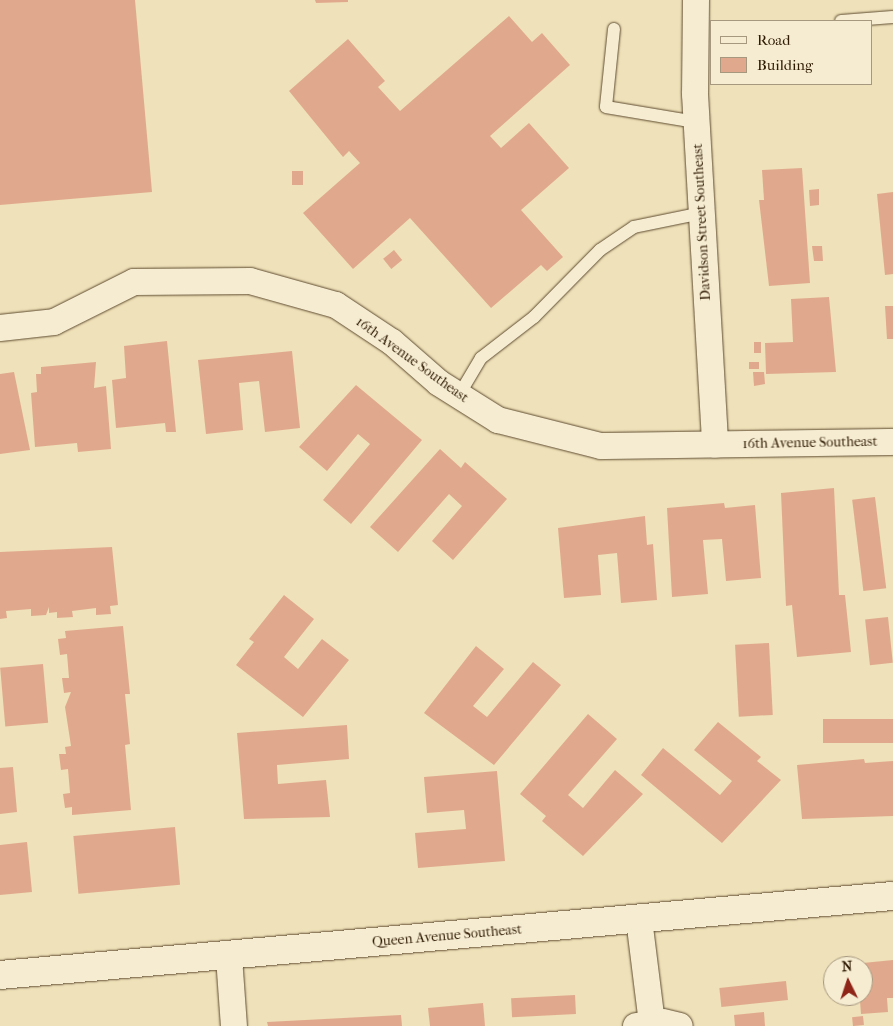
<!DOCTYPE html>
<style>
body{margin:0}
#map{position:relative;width:893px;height:1026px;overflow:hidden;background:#efe1b9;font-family:"IM FELL French Canon",serif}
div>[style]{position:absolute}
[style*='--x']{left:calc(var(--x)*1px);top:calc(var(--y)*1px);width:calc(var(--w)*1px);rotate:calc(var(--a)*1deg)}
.building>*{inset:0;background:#e0a98d;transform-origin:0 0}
.roads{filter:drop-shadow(0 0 1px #5f4c30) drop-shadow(0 0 1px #5f4c30)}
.service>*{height:12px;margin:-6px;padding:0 6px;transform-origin:6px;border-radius:6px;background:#f5ecd2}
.minor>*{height:26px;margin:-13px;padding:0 13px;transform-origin:13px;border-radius:13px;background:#f5ecd2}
.secondary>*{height:28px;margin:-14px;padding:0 14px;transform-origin:14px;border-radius:14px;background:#f5ecd2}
span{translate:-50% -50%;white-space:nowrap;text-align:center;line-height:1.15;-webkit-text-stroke:4px #f5ecd2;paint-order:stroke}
.street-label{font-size:14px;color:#2f1a03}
.legend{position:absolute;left:710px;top:20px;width:162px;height:65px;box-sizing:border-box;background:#f5ecd2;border:1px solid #a6987f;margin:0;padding:6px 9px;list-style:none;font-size:15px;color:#2f1a03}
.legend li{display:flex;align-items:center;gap:10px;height:25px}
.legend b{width:25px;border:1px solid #a6987f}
.north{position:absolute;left:823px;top:956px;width:50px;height:50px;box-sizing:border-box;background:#f5ecd2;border:1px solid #a6987f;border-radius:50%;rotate:356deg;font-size:14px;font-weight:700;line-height:20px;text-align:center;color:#2f1a03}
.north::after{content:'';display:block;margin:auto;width:18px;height:22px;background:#8f2418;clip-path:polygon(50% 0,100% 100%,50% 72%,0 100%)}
</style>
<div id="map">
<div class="building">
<i style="clip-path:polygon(0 0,135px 0,152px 192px,0 205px)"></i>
<i style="clip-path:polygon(315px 0,348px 0,348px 2px,316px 3px)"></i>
<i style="clip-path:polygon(509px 16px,532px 42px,542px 33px,570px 65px,490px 136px,501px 148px,529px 123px,569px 168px,521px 210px,563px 257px,547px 271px,541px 265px,491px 308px,410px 218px,353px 269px,303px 213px,360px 163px,349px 151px,343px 157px,289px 91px,348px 39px,385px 81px,378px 87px,400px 111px)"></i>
<i style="clip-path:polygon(802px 168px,810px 283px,769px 286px,759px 200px,764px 200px,762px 170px)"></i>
<i style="left:292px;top:171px;width:11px;height:14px"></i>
<i style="clip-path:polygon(819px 189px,819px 205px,810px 206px,809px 190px)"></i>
<i style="clip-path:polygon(893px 192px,893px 274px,885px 275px,877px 194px)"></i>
<i style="clip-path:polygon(812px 246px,822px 246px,823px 261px,814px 261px)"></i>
<i style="left:394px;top:250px;width:13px;height:14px;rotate:51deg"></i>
<i style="clip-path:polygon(829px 297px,836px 372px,766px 374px,765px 343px,793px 342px,791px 299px)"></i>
<i style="clip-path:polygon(885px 306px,893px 306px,893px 339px,887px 339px)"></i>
<i style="clip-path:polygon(167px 341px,176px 432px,166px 432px,165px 423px,116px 428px,112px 380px,126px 378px,124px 346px)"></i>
<i style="left:761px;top:342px;width:11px;height:7px;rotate:90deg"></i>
<i style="clip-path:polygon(292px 351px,300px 428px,265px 432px,259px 381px,239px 383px,243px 430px,206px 434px,198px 360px)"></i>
<i style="clip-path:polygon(96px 362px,94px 388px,106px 386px,111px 449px,78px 452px,77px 443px,35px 447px,31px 393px,37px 392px,36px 374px,41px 374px,41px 367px)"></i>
<i style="left:759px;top:362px;width:7px;height:10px;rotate:90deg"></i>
<i style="clip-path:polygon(14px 372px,30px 450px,0 454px,0 374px)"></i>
<i style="clip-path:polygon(753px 372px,764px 372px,765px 384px,754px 386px)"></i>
<i style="clip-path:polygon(356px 385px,422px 440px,351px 524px,323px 500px,370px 444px,358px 434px,327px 471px,299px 447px)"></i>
<i style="clip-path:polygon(440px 449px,461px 468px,465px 462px,507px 499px,453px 560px,432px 541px,462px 506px,449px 494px,398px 552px,370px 527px)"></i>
<i style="clip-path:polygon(834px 488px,839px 595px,845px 595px,851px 652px,797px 657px,792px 605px,786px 606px,781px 493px)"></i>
<i style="left:875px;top:497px;width:92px;height:23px;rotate:83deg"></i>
<i style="clip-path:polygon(724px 503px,725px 508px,755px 505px,761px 578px,726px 581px,722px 539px,703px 540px,708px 594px,672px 597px,667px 508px)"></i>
<i style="clip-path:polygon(645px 516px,647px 545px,653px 544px,657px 600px,621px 603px,617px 553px,598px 555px,601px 595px,564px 598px,558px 528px)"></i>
<i style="clip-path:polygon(112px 547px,118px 605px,110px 606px,111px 614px,96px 615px,96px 608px,72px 611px,73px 617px,57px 618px,57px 612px,49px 613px,49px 607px,46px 615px,31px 616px,31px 609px,6px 611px,7px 618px,0 619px,0 552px)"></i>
<i style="clip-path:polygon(284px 595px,314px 619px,284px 657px,298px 669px,322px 639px,349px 660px,303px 717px,236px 665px,254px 642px,249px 639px)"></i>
<i style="left:888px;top:617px;width:46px;height:23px;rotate:84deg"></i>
<i style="clip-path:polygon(123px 626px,130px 694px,125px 694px,130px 744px,125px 745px,131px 810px,72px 815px,72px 807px,65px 808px,63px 794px,70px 793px,68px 769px,61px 770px,59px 754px,66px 754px,65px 747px,71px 746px,65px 707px,71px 692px,64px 693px,62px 678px,69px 678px,67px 654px,60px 655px,58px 639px,66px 638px,65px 631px)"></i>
<i style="left:769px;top:643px;width:72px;height:34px;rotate:87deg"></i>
<i style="clip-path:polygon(476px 646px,504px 669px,473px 706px,487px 717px,533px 662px,561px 685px,494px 765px,424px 713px)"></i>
<i style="left:43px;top:664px;width:59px;height:43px;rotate:85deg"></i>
<i style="clip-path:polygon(588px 714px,617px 739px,568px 795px,583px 808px,615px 770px,643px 794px,583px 856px,542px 821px,546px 816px,520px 794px)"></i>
<i style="left:893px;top:719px;width:24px;height:70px;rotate:90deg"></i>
<i style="clip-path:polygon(718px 722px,761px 757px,757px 761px,781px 780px,722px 843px,641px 775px,663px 748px,720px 795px,732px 781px,694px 750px)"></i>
<i style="clip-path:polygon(347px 725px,349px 759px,277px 765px,278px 784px,326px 780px,330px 817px,244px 819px,237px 733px)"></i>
<i style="clip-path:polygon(864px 759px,865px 763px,893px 761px,893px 816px,802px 819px,797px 765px)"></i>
<i style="clip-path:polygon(13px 767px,17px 812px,0 814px,0 768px)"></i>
<i style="clip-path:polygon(497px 771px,505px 861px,418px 868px,415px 833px,466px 829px,464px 810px,427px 813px,424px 777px)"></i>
<i style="left:175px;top:827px;width:58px;height:102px;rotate:85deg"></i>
<i style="clip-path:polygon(27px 842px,32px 892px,0 895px,0 845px)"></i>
<i style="clip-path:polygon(893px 960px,893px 998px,887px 998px,888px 1012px,861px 1014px,860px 1001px,839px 1002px,839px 996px,863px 996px,863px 966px,843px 965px)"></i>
<i style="left:786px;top:981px;width:19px;height:67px;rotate:84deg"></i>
<i style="left:575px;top:995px;width:19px;height:64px;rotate:87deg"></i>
<i style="clip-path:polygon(483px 1003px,485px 1026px,430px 1026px,428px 1008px)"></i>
<i style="clip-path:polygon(764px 1012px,765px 1026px,735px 1026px,734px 1015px)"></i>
<i style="clip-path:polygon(401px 1015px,402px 1026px,268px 1026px,267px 1022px)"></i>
<i style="left:863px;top:1016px;width:9px;height:11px;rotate:84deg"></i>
</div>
<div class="roads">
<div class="service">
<i style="--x:841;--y:21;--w:52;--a:-4.4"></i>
<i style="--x:614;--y:29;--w:78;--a:95.9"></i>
<i style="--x:606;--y:107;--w:91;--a:9.5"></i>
<i style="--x:459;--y:395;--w:43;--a:-59.3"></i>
<i style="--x:481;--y:358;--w:67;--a:-37.7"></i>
<i style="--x:534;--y:317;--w:94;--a:-45.4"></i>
<i style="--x:600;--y:250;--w:41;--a:-34.1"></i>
<i style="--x:634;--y:227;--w:69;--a:-11.6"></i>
</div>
<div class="minor">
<i style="--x:696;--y:0;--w:94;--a:90.6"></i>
<i style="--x:695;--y:94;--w:351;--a:86.7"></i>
<i style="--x:0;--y:328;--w:54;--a:-6.3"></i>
<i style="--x:54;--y:322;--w:89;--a:-26.6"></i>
<i style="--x:134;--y:282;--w:116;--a:-0.5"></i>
<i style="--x:250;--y:281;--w:89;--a:15.6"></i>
<i style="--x:336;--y:305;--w:67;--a:33.5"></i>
<i style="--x:392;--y:342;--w:62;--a:41.1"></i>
<i style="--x:439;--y:383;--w:70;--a:32.1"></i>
<i style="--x:498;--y:420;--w:106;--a:14.2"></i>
<i style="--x:601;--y:446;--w:292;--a:-0.8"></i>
<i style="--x:639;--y:919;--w:105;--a:82.9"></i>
<i style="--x:229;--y:957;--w:69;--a:85.9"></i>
<i style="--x:636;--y:1026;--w:27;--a:-8"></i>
<i style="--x:663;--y:1022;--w:17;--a:13"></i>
</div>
<div class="secondary">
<i style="--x:0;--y:975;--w:896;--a:-5.06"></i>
</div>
</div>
<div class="street-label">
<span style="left:702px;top:222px;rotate:-93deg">Davidson Street Southeast</span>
<span style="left:412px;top:360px;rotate:36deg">16th Avenue Southeast</span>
<span style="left:810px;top:443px;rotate:-1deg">16th Avenue Southeast</span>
<span style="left:447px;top:936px;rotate:-5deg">Queen Avenue Southeast</span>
</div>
<ul class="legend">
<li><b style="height:6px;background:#f5ecd2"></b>Road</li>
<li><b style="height:14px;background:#e0a98d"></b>Building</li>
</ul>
<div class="north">N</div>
</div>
